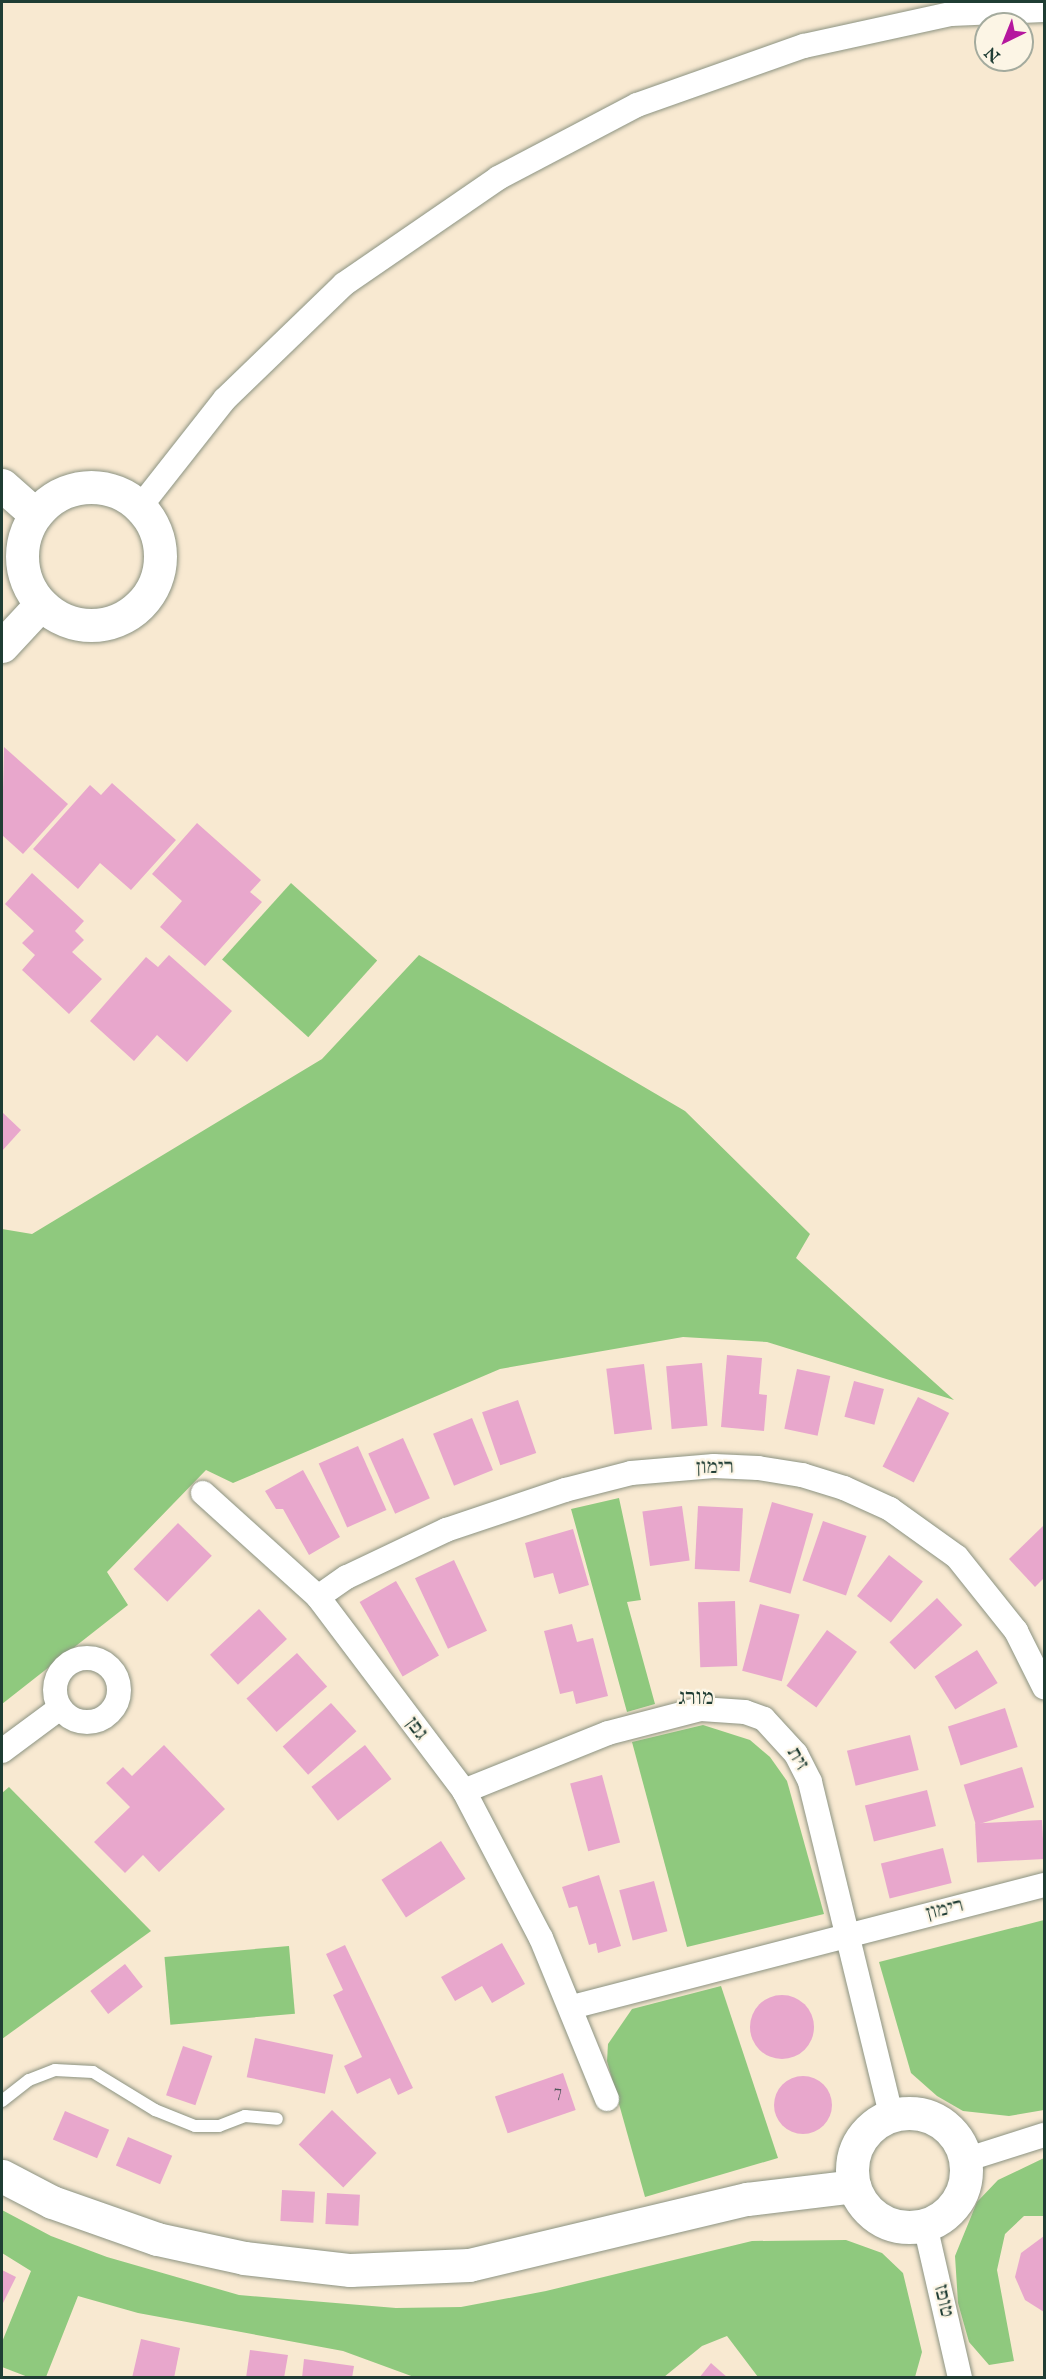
<!DOCTYPE html>
<meta charset="utf-8">
<style>
body{margin:0}
#map{position:relative;width:1046px;height:2379px;overflow:hidden;background:#f8e9d1;font-family:"IM FELL English","Frank Ruhl Libre",serif}
div>[style]{position:absolute}
[style*='--x']{left:calc(var(--x)*1px);top:calc(var(--y)*1px);width:calc(var(--w)*1px);rotate:calc(var(--a)*1deg)}
.green>*{inset:0;background:#8fc97e;transform-origin:0 0}
.building>*{inset:0;background:#e8a7cc;transform-origin:0 0}
.round{border-radius:50%}
.roads{filter:drop-shadow(0 0 2px #8c9382) drop-shadow(0 0 2px #8c9382)}
.lane>*{height:12px;margin:-6px;padding:0 6px;transform-origin:6px;border-radius:6px;background:#fff}
.street>*{height:24px;margin:-12px;padding:0 12px;transform-origin:12px;border-radius:12px;background:#fff}
.street>.ring{margin:-12px;padding:0;box-sizing:content-box;background:none;border:24px solid #fff;border-radius:50%}
.secondary>*{height:33px;margin:-16.5px;padding:0 16.5px;transform-origin:16.5px;border-radius:16.5px;background:#fff}
.secondary>.ring{margin:-16.5px;padding:0;box-sizing:content-box;background:none;border:33px solid #fff;border-radius:50%}
span{translate:-50% -50%;white-space:nowrap;text-align:center;line-height:1.15;-webkit-text-stroke:4.5px #fcf5e5;paint-order:stroke}
.number-label{font-size:18px;color:#51585a}
.number-label span{-webkit-text-stroke-width:0}
.street-label{font-size:21px;color:#1f3d34}
.neighbourhood-label{font-size:22px;color:#1f3d34}
.frame{position:absolute;inset:0;border:3px solid #1f3d34;pointer-events:none}
.north{position:absolute;left:974px;top:12px;width:60px;height:60px;box-sizing:border-box;background:#fcf5e5;border:2px solid #a4ab9e;border-radius:50%;rotate:223deg;font-size:16px;font-weight:700;line-height:24px;text-align:center;color:#1f3d34}
.north::after{content:'';display:block;margin:auto;width:21px;height:27px;background:#b5179e;clip-path:polygon(50% 0,100% 100%,50% 72%,0 100%)}
</style>
<div id="map">
<div class="green">
<i style="left:291px;top:883px;width:116px;height:103px;rotate:42deg"></i>
<i style="clip-path:polygon(419px 955px,685px 1111px,810px 1234px,796px 1258px,954px 1400px,767px 1342px,683px 1337px,500px 1369px,233px 1483px,206px 1470px,107px 1572px,128px 1605px,2px 1704px,2px 1229px,32px 1234px,322px 1059px)"></i>
<i style="clip-path:polygon(619px 1498px,641px 1600px,627px 1602px,655px 1704px,627px 1712px,571px 1509px)"></i>
<i style="clip-path:polygon(703px 1725px,750px 1740px,770px 1757px,787px 1781px,824px 1914px,687px 1947px,632px 1742px)"></i>
<i style="clip-path:polygon(9px 1787px,151px 1931px,2px 2039px,2px 1793px)"></i>
<i style="clip-path:polygon(1044px 1920px,1044px 2110px,1009px 2116px,963px 2111px,937px 2096px,911px 2073px,879px 1962px)"></i>
<i style="left:289px;top:1946px;width:68px;height:125px;rotate:85deg"></i>
<i style="clip-path:polygon(721px 1986px,778px 2158px,645px 2197px,607px 2061px,608px 2044px,632px 2009px)"></i>
<i style="clip-path:polygon(1044px 2158px,1044px 2216px,1024px 2216px,1005px 2234px,997px 2270px,1014px 2361px,989px 2365px,969px 2342px,958px 2303px,955px 2256px,977px 2202px,998px 2180px)"></i>
<i style="clip-path:polygon(2px 2210px,51px 2236px,107px 2257px,239px 2295px,396px 2308px,461px 2307px,546px 2291px,752px 2241px,846px 2240px,882px 2253px,903px 2273px,922px 2352px,915px 2377px,758px 2377px,727px 2336px,702px 2346px,664px 2377px,414px 2377px,343px 2351px,138px 2313px,78px 2296px,46px 2377px,28px 2377px,2px 2367px,2px 2342px,31px 2271px,2px 2253px)"></i>
</div>
<div class="building">
<i style="clip-path:polygon(4px 747px,68px 804px,23px 854px,2px 835px)"></i>
<i style="clip-path:polygon(112px 783px,176px 840px,131px 890px,100px 863px,78px 889px,33px 849px,90px 785px,101px 795px)"></i>
<i style="clip-path:polygon(197px 823px,261px 880px,250px 892px,262px 902px,205px 966px,160px 927px,182px 901px,152px 874px)"></i>
<i style="clip-path:polygon(32px 873px,84px 921px,75px 931px,84px 940px,72px 952px,102px 979px,69px 1014px,22px 970px,35px 955px,22px 943px,34px 931px,5px 904px)"></i>
<i style="clip-path:polygon(169px 955px,232px 1011px,187px 1062px,157px 1035px,134px 1061px,90px 1021px,146px 957px,158px 967px)"></i>
<i style="clip-path:polygon(2px 1112px,21px 1130px,2px 1151px)"></i>
<i style="clip-path:polygon(727px 1355px,762px 1358px,759px 1394px,767px 1395px,764px 1431px,721px 1427px)"></i>
<i style="left:702px;top:1363px;width:63px;height:36px;rotate:85deg"></i>
<i style="left:644px;top:1364px;width:66px;height:38px;rotate:83deg"></i>
<i style="left:797px;top:1369px;width:34px;height:61px;rotate:12deg"></i>
<i style="left:854px;top:1381px;width:31px;height:37px;rotate:15deg"></i>
<i style="left:918px;top:1397px;width:35px;height:78px;rotate:27deg"></i>
<i style="left:518px;top:1400px;width:56px;height:38px;rotate:71deg"></i>
<i style="left:472px;top:1418px;width:56px;height:42px;rotate:68deg"></i>
<i style="left:403px;top:1438px;width:66px;height:38px;rotate:66deg"></i>
<i style="left:358px;top:1446px;width:70px;height:43px;rotate:66deg"></i>
<i style="clip-path:polygon(303px 1470px,340px 1537px,309px 1555px,283px 1509px,276px 1509px,265px 1491px)"></i>
<i style="left:772px;top:1502px;width:43px;height:83px;rotate:16deg"></i>
<i style="left:682px;top:1506px;width:55px;height:40px;rotate:82deg"></i>
<i style="left:698px;top:1506px;width:45px;height:63px;rotate:3deg"></i>
<i style="left:823px;top:1521px;width:46px;height:63px;rotate:19deg"></i>
<i style="left:178px;top:1523px;width:47px;height:64px;rotate:44deg"></i>
<i style="clip-path:polygon(1044px 1525px,1044px 1578px,1035px 1587px,1009px 1559px)"></i>
<i style="clip-path:polygon(573px 1529px,589px 1585px,559px 1594px,553px 1573px,534px 1578px,525px 1543px)"></i>
<i style="left:889px;top:1555px;width:43px;height:52px;rotate:38deg"></i>
<i style="left:454px;top:1560px;width:78px;height:43px;rotate:65deg"></i>
<i style="left:396px;top:1581px;width:86px;height:42px;rotate:60deg"></i>
<i style="left:937px;top:1598px;width:37px;height:65px;rotate:47deg"></i>
<i style="left:735px;top:1601px;width:65px;height:37px;rotate:88deg"></i>
<i style="left:760px;top:1604px;width:41px;height:69px;rotate:15deg"></i>
<i style="left:259px;top:1609px;width:41px;height:67px;rotate:47deg"></i>
<i style="clip-path:polygon(572px 1624px,577px 1642px,593px 1638px,608px 1696px,576px 1704px,573px 1691px,560px 1694px,544px 1631px)"></i>
<i style="left:827px;top:1630px;width:37px;height:69px;rotate:36deg"></i>
<i style="left:977px;top:1650px;width:39px;height:50px;rotate:58deg"></i>
<i style="left:297px;top:1653px;width:45px;height:68px;rotate:48deg"></i>
<i style="left:331px;top:1703px;width:38px;height:65px;rotate:48deg"></i>
<i style="left:1005px;top:1708px;width:41px;height:60px;rotate:72deg"></i>
<i style="left:910px;top:1735px;width:36px;height:65px;rotate:76deg"></i>
<i style="clip-path:polygon(164px 1745px,225px 1809px,159px 1872px,143px 1855px,125px 1873px,94px 1842px,130px 1807px,106px 1783px,123px 1767px,132px 1776px)"></i>
<i style="left:365px;top:1745px;width:43px;height:68px;rotate:52deg"></i>
<i style="left:1022px;top:1767px;width:42px;height:61px;rotate:73deg"></i>
<i style="left:602px;top:1775px;width:70px;height:33px;rotate:75deg"></i>
<i style="left:927px;top:1790px;width:37px;height:64px;rotate:76deg"></i>
<i style="left:1042px;top:1820px;width:39px;height:67px;rotate:87deg"></i>
<i style="left:441px;top:1841px;width:45px;height:71px;rotate:57deg"></i>
<i style="left:943px;top:1848px;width:36px;height:64px;rotate:76deg"></i>
<i style="clip-path:polygon(599px 1875px,621px 1946px,598px 1953px,596px 1943px,589px 1945px,577px 1906px,569px 1908px,562px 1887px)"></i>
<i style="left:654px;top:1881px;width:52px;height:36px;rotate:75deg"></i>
<i style="clip-path:polygon(502px 1943px,525px 1984px,492px 2003px,482px 1986px,455px 2001px,441px 1977px)"></i>
<i style="clip-path:polygon(345px 1945px,413px 2088px,398px 2095px,390px 2078px,357px 2094px,344px 2066px,362px 2057px,333px 1995px,343px 1990px,326px 1954px)"></i>
<i style="left:125px;top:1964px;width:29px;height:44px;rotate:52deg"></i>
<i class="round" style="left:750px;top:1995px;width:64px;height:64px"></i>
<i style="left:255px;top:2038px;width:80px;height:40px;rotate:12deg"></i>
<i style="left:183px;top:2046px;width:31px;height:52px;rotate:19deg"></i>
<i style="left:563px;top:2073px;width:39px;height:72px;rotate:71deg"></i>
<i class="round" style="left:774px;top:2076px;width:58px;height:58px"></i>
<i style="left:332px;top:2110px;width:62px;height:48px;rotate:44deg"></i>
<i style="left:65px;top:2111px;width:48px;height:31px;rotate:23deg"></i>
<i style="left:128px;top:2137px;width:48px;height:31px;rotate:23deg"></i>
<i style="left:282px;top:2190px;width:33px;height:31px;rotate:3deg"></i>
<i style="left:327px;top:2193px;width:33px;height:31px;rotate:3deg"></i>
<i style="clip-path:polygon(1044px 2236px,1044px 2312px,1025px 2300px,1015px 2277px,1021px 2253px)"></i>
<i style="clip-path:polygon(2px 2270px,16px 2277px,2px 2305px)"></i>
<i style="clip-path:polygon(141px 2339px,180px 2348px,174px 2378px,132px 2378px)"></i>
<i style="clip-path:polygon(250px 2350px,288px 2355px,284px 2378px,246px 2378px)"></i>
<i style="clip-path:polygon(304px 2359px,354px 2366px,352px 2378px,302px 2378px)"></i>
<i style="clip-path:polygon(711px 2363px,728px 2378px,699px 2378px)"></i>
</div>
<div class="roads">
<div class="lane">
<i style="--x:2;--y:2101;--w:34;--a:-38"></i>
<i style="--x:29;--y:2080;--w:28;--a:-21"></i>
<i style="--x:55;--y:2070;--w:38;--a:3"></i>
<i style="--x:93;--y:2072;--w:73;--a:31.5"></i>
<i style="--x:155;--y:2110;--w:43;--a:21.8"></i>
<i style="--x:195;--y:2126;--w:24;--a:0"></i>
<i style="--x:219;--y:2126;--w:28;--a:-21"></i>
<i style="--x:245;--y:2116;--w:32;--a:5"></i>
</div>
<div class="street">
<i style="--x:140;--y:507;--w:137;--a:-51.8"></i>
<i style="--x:225;--y:399;--w:165;--a:-44"></i>
<i style="--x:344;--y:284;--w:187;--a:-34.5"></i>
<i style="--x:498;--y:178;--w:157;--a:-27.7"></i>
<i style="--x:637;--y:105;--w:177;--a:-19.5"></i>
<i style="--x:804;--y:46;--w:150;--a:-12.3"></i>
<i style="--x:951;--y:14;--w:93;--a:-2.5"></i>
<i style="--x:203;--y:1493;--w:155;--a:42.1"></i>
<i style="--x:318;--y:1597;--w:243;--a:53"></i>
<i style="--x:464;--y:1791;--w:166;--a:62.4"></i>
<i style="--x:541;--y:1938;--w:174;--a:67.7"></i>
<i style="--x:318;--y:1597;--w:35;--a:-35"></i>
<i style="--x:347;--y:1577;--w:110;--a:-25.4"></i>
<i style="--x:446;--y:1530;--w:126;--a:-18.6"></i>
<i style="--x:565;--y:1490;--w:68;--a:-14.4"></i>
<i style="--x:631;--y:1473;--w:83;--a:-4.8"></i>
<i style="--x:714;--y:1466;--w:44;--a:2.6"></i>
<i style="--x:758;--y:1468;--w:45;--a:9"></i>
<i style="--x:802;--y:1475;--w:44;--a:17.2"></i>
<i style="--x:844;--y:1488;--w:51;--a:24.5"></i>
<i style="--x:890;--y:1509;--w:82;--a:35.6"></i>
<i style="--x:957;--y:1557;--w:95;--a:51.4"></i>
<i style="--x:1016;--y:1631;--w:63;--a:63.4"></i>
<i class="ring" style="left:55px;top:1658px;width:40px;height:40px"></i>
<i style="--x:2;--y:1751;--w:72;--a:-36.6"></i>
<i style="--x:464;--y:1791;--w:155;--a:-21.9"></i>
<i style="--x:608;--y:1733;--w:96;--a:-14.5"></i>
<i style="--x:701;--y:1709;--w:44;--a:3.9"></i>
<i style="--x:745;--y:1712;--w:20;--a:20"></i>
<i style="--x:764;--y:1719;--w:47;--a:47.6"></i>
<i style="--x:796;--y:1754;--w:31;--a:63"></i>
<i style="--x:810;--y:1782;--w:343;--a:76.3"></i>
<i style="--x:572;--y:2007;--w:488;--a:-14.5"></i>
<i style="--x:965;--y:2160;--w:83;--a:-17.6"></i>
<i style="--x:925;--y:2225;--w:157;--a:77.1"></i>
</div>
<div class="secondary">
<i style="--x:2;--y:485;--w:44;--a:41.3"></i>
<i class="ring" style="left:22px;top:487px;width:105px;height:105px"></i>
<i style="--x:2;--y:646;--w:57;--a:-47.1"></i>
<i class="ring" style="left:852px;top:2113px;width:81px;height:81px"></i>
<i style="--x:2;--y:2176;--w:56;--a:27.5"></i>
<i style="--x:52;--y:2202;--w:111;--a:19.4"></i>
<i style="--x:157;--y:2239;--w:89;--a:12.3"></i>
<i style="--x:244;--y:2258;--w:107;--a:6.5"></i>
<i style="--x:350;--y:2270;--w:119;--a:-2.4"></i>
<i style="--x:469;--y:2265;--w:286;--a:-13.4"></i>
<i style="--x:747;--y:2199;--w:108;--a:-6.9"></i>
</div>
</div>
<div class="number-label">
<span style="left:558px;top:2092px">7</span>
</div>
<div class="street-label">
<span style="left:715px;top:1468px;rotate:-1deg">רימון</span>
<span style="left:416px;top:1729px;rotate:53deg">גפן</span>
<span style="left:797px;top:1759px;rotate:60deg">זית</span>
<span style="left:945px;top:1910px;rotate:-14deg">רימון</span>
<span style="left:943px;top:2301px;rotate:77deg">טופז</span>
</div>
<div class="neighbourhood-label">
<span style="left:696px;top:1699px">מורג</span>
</div>
<div class="frame"></div>
<div class="north">N</div>
</div>
